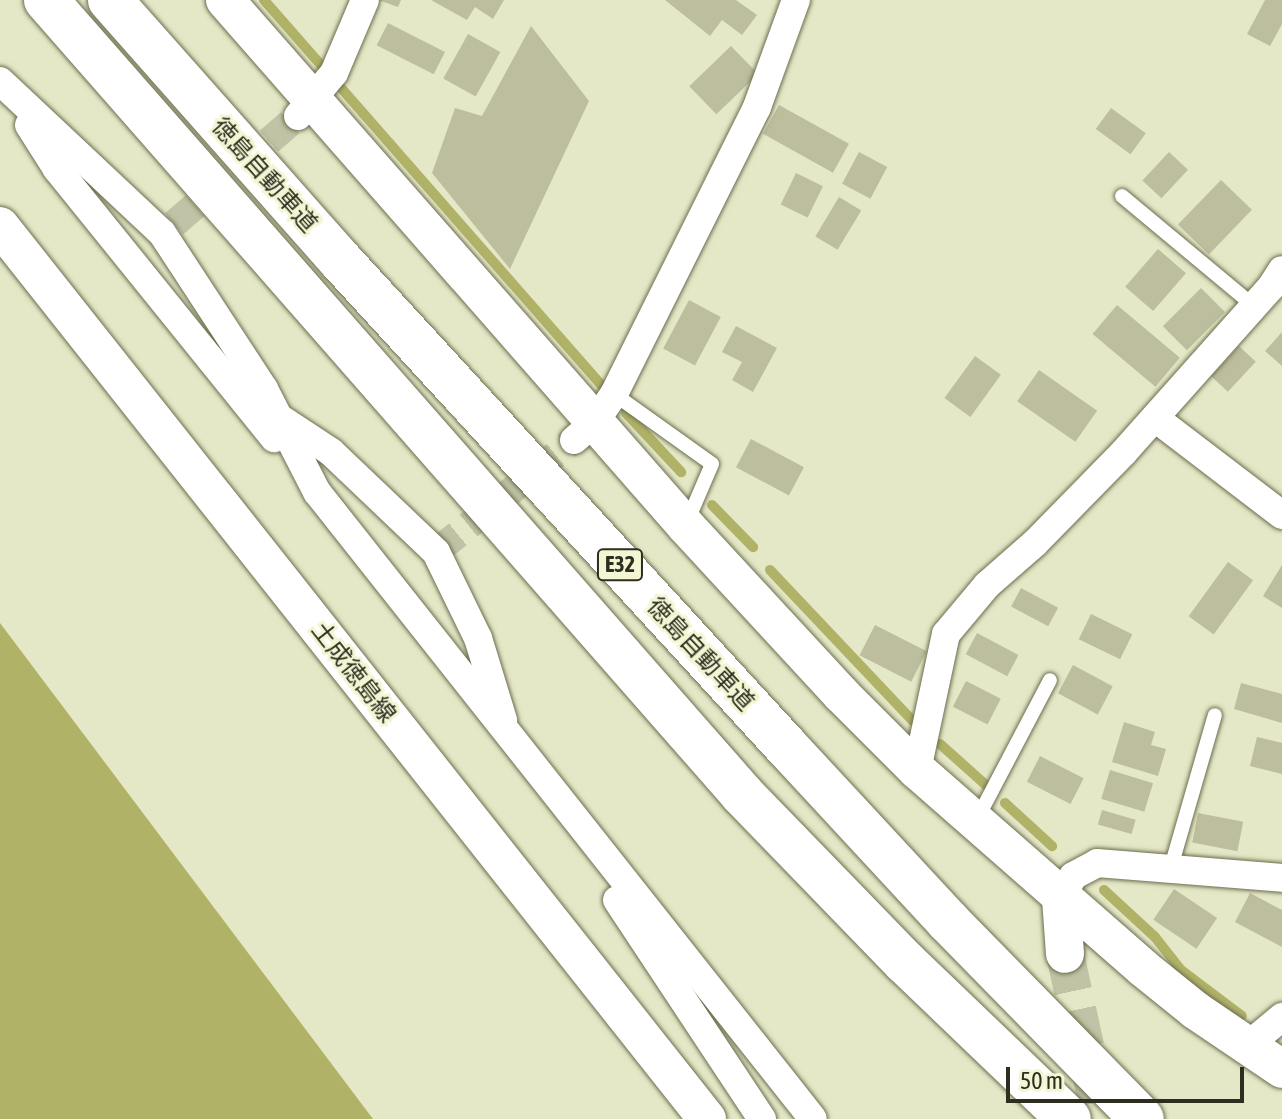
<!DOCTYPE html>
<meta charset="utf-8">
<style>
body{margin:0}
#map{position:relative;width:1282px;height:1119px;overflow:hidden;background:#e5e8c6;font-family:"Asap Condensed","Noto Sans JP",sans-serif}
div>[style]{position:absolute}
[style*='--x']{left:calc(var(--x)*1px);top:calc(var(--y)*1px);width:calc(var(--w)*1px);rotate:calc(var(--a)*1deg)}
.water>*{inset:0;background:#b0b268}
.stream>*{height:10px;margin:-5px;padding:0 5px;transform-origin:5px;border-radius:5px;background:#b0b268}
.building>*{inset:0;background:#bcbe9e;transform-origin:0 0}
.street-tunnel>*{height:28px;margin-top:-14px;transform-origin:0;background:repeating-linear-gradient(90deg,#c0c3a5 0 28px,transparent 0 42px)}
.secondary-tunnel>*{height:38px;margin-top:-19px;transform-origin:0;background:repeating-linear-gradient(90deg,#c0c3a5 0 38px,transparent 0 57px)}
.roads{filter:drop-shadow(0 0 2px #6c6d4f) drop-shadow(0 0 2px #6c6d4f)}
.lane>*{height:14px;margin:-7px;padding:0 7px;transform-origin:7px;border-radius:7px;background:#fff}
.street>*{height:28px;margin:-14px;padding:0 14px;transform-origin:14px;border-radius:14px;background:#fff}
.secondary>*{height:38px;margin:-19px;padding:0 19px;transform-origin:19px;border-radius:19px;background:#fff}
.highway>*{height:44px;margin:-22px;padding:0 22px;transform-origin:22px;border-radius:22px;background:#fff}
span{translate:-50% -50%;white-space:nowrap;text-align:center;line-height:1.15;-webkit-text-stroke:6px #f3f5d3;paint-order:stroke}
.shield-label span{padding:2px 6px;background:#f3f5d3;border:2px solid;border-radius:6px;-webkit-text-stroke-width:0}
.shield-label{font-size:22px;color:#2d2d20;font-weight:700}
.street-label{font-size:24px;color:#2d2d20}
.scale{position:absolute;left:1006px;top:1067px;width:238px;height:36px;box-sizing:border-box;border:4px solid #2d2d20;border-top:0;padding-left:10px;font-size:24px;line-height:28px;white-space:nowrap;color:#2d2d20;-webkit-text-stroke:6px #f3f5d3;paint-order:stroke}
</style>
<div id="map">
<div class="water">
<i style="clip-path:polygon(0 623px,373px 1119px,0 1119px)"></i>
</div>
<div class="stream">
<i style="--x:264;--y:0;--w:514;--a:48.78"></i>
<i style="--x:626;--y:413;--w:81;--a:47"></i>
<i style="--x:712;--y:505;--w:59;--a:45.7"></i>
<i style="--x:770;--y:570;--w:207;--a:46.6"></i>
<i style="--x:940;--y:744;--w:63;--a:41.8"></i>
<i style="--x:1005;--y:803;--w:64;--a:42.5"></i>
<i style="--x:1104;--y:890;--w:69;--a:42.7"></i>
<i style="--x:1155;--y:937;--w:42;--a:51.8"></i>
<i style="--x:1181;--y:970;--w:76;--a:37"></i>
</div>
<div class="building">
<i style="clip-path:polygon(378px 0,401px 0,398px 7px)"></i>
<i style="clip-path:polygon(431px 0,504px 0,493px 19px,475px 7px,467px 20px)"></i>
<i style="clip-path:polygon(665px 0,736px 0,757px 15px,742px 35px,722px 20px,710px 36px)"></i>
<i style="clip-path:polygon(1265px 0,1282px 0,1282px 24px,1270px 46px,1247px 34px)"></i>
<i style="left:388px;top:23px;width:64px;height:25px;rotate:27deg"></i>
<i style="clip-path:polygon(531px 26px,589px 101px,510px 269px,432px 173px,455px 108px,482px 116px)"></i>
<i style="left:468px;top:34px;width:37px;height:51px;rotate:29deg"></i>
<i style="left:731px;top:46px;width:39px;height:58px;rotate:46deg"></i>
<i style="left:779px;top:105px;width:80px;height:33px;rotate:29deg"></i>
<i style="left:1111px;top:108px;width:43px;height:26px;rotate:36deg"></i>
<i style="left:859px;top:152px;width:32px;height:36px;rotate:28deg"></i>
<i style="left:1169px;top:152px;width:26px;height:39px;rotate:43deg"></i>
<i style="left:796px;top:173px;width:30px;height:35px;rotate:26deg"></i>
<i style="left:1221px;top:180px;width:43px;height:62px;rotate:44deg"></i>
<i style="left:839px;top:197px;width:26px;height:46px;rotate:31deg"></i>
<i style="left:1158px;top:249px;width:37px;height:50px;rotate:41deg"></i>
<i style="left:1201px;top:288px;width:34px;height:54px;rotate:45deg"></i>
<i style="left:689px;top:300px;width:36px;height:55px;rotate:28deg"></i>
<i style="left:1117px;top:305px;width:82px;height:38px;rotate:40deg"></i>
<i style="clip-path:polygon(736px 326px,777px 348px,753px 392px,732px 380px,742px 362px,722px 352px)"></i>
<i style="clip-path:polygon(1282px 332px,1282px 366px,1265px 351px)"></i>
<i style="left:1239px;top:346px;width:23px;height:41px;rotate:43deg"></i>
<i style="left:975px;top:356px;width:32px;height:52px;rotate:36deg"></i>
<i style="left:1039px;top:370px;width:71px;height:38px;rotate:35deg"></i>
<i style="left:751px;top:439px;width:60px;height:32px;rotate:28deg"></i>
<i style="left:1228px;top:562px;width:31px;height:67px;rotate:36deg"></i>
<i style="clip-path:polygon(1282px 565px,1282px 608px,1263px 596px)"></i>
<i style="left:1021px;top:588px;width:42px;height:21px;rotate:28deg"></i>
<i style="left:1091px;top:614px;width:46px;height:28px;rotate:26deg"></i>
<i style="left:875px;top:625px;width:58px;height:34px;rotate:27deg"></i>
<i style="left:977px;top:633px;width:47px;height:24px;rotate:28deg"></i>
<i style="left:1073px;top:665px;width:45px;height:32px;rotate:28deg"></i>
<i style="left:966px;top:681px;width:39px;height:29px;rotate:27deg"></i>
<i style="clip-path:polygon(1241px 683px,1282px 694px,1282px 723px,1234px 709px)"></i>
<i style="clip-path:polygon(1124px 722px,1155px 732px,1151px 745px,1166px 749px,1158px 776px,1112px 762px)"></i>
<i style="clip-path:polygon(1257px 737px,1282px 743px,1282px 774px,1250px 766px)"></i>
<i style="left:1040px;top:756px;width:49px;height:29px;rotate:27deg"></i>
<i style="left:1110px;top:770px;width:45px;height:30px;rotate:17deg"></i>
<i style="left:1102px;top:810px;width:35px;height:15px;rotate:16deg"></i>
<i style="left:1198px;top:813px;width:46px;height:30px;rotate:11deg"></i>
<i style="left:1174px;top:889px;width:52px;height:37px;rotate:34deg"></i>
<i style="clip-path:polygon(1250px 893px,1282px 910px,1282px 947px,1235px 922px)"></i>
</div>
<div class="street-tunnel">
<i style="--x:174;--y:224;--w:164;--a:-41.1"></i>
<i style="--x:436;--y:552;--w:178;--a:-39.1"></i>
</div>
<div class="secondary-tunnel">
<i style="--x:1065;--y:954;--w:169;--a:77.7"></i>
</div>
<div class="roads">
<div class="lane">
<i style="--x:1122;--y:196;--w:172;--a:39.8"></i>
<i style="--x:614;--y:394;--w:120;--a:35.5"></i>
<i style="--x:712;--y:464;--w:63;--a:113.3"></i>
<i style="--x:976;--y:821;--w:159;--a:-62.3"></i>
<i style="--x:1171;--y:867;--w:158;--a:-73.9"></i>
</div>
<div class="street">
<i style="--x:0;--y:81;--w:222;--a:43.2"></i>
<i style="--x:162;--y:233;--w:186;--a:56.8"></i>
<i style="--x:264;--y:389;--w:116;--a:62.8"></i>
<i style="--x:317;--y:492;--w:799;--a:51.65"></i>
<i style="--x:298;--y:116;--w:56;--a:-50.1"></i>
<i style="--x:334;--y:73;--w:79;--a:-67"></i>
<i style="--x:29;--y:125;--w:52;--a:57.5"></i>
<i style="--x:57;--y:169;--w:346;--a:51.1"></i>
<i style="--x:1155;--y:418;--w:160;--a:37.4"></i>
<i style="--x:281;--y:419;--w:60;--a:33.4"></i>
<i style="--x:331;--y:452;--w:145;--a:43.6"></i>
<i style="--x:436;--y:552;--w:96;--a:64"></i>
<i style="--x:478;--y:638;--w:86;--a:73"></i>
<i style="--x:574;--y:440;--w:28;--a:-41"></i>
<i style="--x:595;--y:422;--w:34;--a:-56"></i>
<i style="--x:614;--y:394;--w:321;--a:-63.5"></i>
<i style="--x:757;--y:107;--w:114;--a:-70"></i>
<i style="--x:917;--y:770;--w:139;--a:-78"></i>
<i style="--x:946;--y:634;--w:64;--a:-50.1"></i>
<i style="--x:987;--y:585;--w:64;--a:-41.2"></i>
<i style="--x:1035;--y:543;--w:127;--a:-45.6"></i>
<i style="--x:1124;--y:452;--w:221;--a:-48.3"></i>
<i style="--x:1271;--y:287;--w:20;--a:-57"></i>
<i style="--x:1061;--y:898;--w:25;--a:-61"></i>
<i style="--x:1073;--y:876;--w:27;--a:-28"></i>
<i style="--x:1097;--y:863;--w:186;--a:4.6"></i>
<i style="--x:617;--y:900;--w:263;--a:56.5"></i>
<i style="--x:1246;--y:1047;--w:47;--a:-39.8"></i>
</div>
<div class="secondary">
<i style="--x:225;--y:0;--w:699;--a:48.77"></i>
<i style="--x:686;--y:526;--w:229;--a:47.3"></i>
<i style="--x:841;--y:694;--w:107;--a:45"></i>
<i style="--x:917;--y:770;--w:300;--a:41.2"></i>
<i style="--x:1143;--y:968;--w:67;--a:38.9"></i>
<i style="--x:1195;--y:1010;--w:105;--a:34.1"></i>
<i style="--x:0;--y:226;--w:1139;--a:51.63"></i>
<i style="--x:1061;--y:898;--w:56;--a:85.9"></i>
</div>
<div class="highway">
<i style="--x:46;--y:0;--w:1056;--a:48.76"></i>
<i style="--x:742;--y:794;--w:234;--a:45.9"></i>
<i style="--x:905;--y:962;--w:227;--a:43.8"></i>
<i style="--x:110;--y:0;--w:349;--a:48.5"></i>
<i style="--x:341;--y:261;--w:657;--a:47.47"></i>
<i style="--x:785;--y:745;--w:240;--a:47.2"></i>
<i style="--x:948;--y:921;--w:277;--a:45.6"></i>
</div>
</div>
<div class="shield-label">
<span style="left:620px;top:565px">E32</span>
</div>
<div class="street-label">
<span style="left:265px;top:175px;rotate:48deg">徳島自動車道</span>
<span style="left:701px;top:654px;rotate:47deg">徳島自動車道</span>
<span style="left:354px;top:672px;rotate:52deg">土成徳島線</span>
</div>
<div class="scale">50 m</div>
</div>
